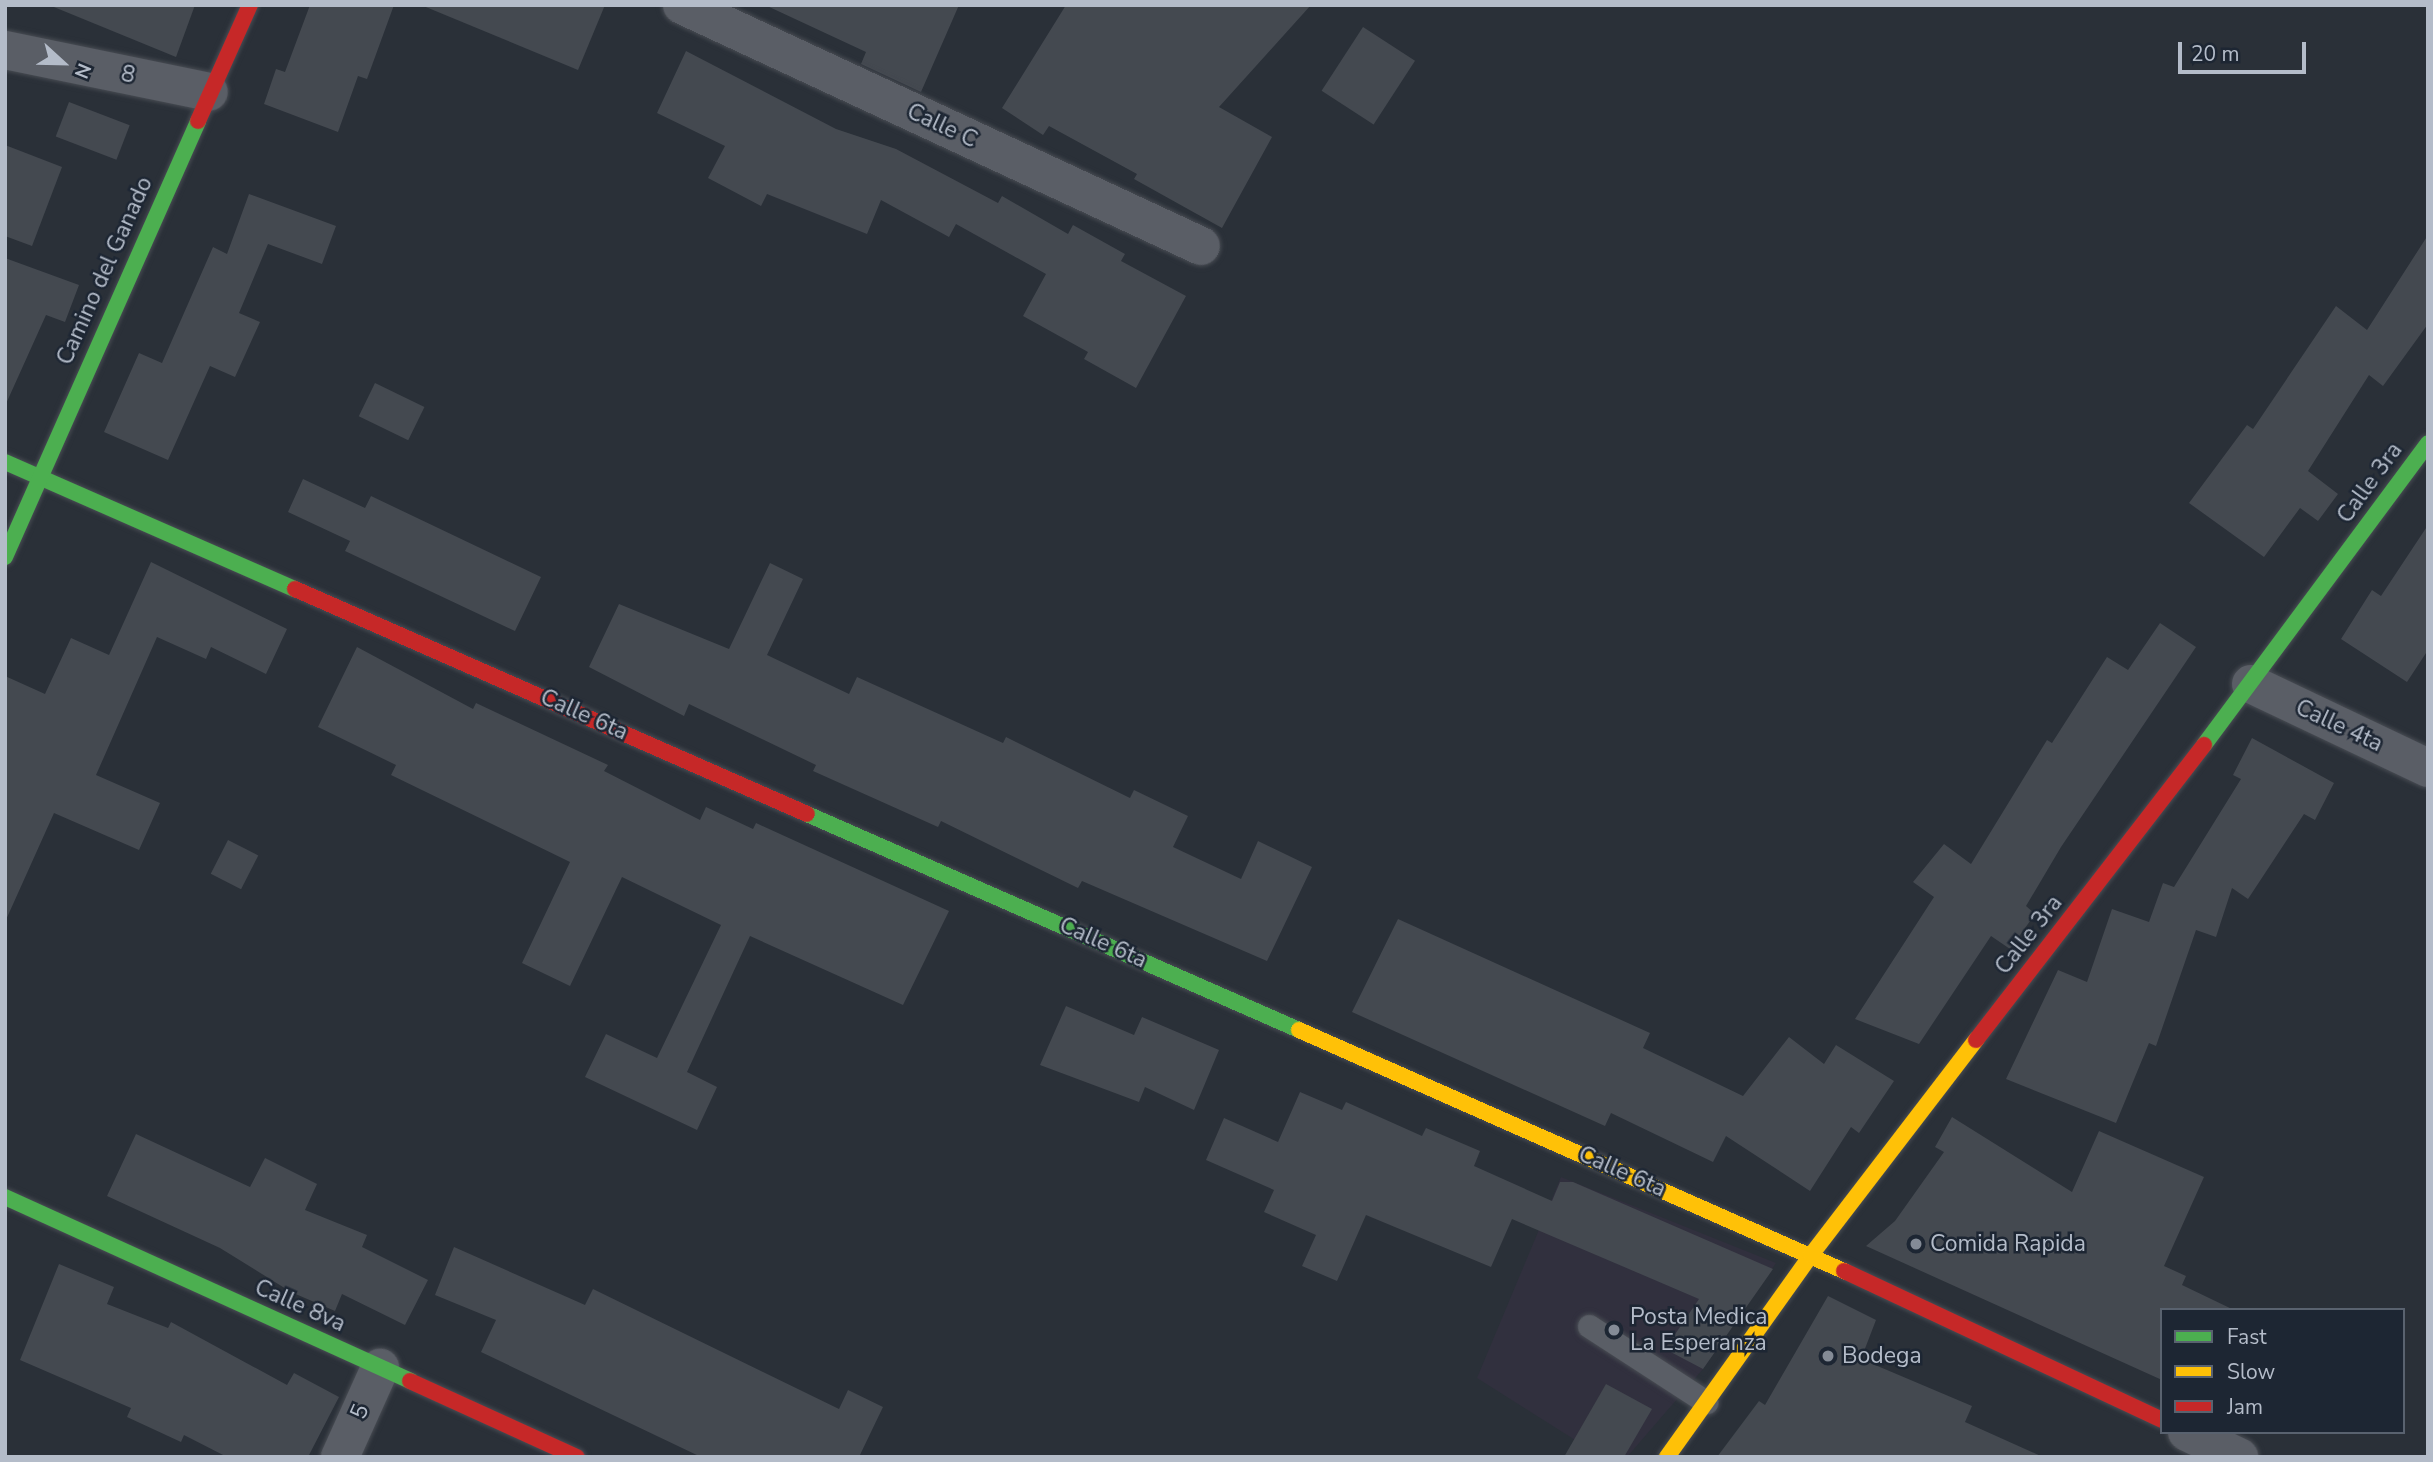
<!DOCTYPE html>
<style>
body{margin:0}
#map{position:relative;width:2433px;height:1462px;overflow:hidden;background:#2a3038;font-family:"Nunito Sans",sans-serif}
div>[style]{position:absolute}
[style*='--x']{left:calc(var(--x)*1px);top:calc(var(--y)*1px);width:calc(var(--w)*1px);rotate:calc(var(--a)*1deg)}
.medical>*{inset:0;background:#31303e}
.building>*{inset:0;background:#444950;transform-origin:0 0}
.roads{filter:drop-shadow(0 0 2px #484c53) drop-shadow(0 0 2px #484c53)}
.lane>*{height:23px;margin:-11.5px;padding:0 11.5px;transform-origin:11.5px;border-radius:11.5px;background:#5a5e66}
.street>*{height:38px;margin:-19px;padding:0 19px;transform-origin:19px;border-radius:19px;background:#5a5e66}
.fast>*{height:16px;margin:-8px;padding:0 8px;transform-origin:8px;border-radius:8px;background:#4caf50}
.slow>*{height:16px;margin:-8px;padding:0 8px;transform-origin:8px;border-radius:8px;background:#ffc107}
.jam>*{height:16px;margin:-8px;padding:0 8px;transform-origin:8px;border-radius:8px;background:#c62828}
.dots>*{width:19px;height:19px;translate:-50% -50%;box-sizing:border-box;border:4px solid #1d2633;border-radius:50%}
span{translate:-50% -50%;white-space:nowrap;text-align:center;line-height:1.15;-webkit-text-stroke:5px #1d2633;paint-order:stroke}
.street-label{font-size:23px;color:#b4bcc9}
.poi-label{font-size:23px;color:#b4bcc9}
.left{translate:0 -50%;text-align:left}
.frame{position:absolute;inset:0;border:7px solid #b4bcc9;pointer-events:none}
.legend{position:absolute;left:2160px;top:1308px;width:245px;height:126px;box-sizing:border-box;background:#1d2633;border:2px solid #59626f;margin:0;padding:9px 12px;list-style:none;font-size:21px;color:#b4bcc9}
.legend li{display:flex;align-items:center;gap:14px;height:35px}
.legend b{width:35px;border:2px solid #59626f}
.north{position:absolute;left:28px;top:28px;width:70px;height:70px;-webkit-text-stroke:5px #1d2633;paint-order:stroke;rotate:112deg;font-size:19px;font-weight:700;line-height:28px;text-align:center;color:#b4bcc9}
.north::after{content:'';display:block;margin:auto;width:24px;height:32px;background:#b4bcc9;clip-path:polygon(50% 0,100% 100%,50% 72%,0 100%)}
.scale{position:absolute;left:2178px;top:42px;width:128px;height:32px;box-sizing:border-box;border:4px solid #b4bcc9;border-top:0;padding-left:9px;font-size:21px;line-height:24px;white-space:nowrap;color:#b4bcc9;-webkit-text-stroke:5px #1d2633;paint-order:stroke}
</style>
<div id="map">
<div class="medical">
<i style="clip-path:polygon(1561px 1177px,1776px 1263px,1703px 1369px,1627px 1457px,1602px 1457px,1477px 1378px)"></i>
</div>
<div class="building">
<i style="clip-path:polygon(49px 5px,195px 5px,176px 57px)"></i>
<i style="clip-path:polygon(310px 5px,394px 5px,367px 79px,358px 76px,338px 132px,264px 104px,276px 69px,285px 72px)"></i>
<i style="clip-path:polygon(421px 5px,605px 5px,578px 70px)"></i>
<i style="clip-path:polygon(765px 5px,959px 5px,921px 92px,861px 64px,866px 52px)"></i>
<i style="clip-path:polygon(1066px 5px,1311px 5px,1219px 107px,1272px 137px,1222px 228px,1134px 179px,1137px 174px,1049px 126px,1043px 135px,1002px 108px)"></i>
<i style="left:1363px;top:27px;width:62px;height:76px;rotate:33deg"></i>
<i style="clip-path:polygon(686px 51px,836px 129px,896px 149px,998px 203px,1002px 196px,1068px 234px,1073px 225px,1125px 254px,1121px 261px,1186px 296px,1136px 388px,1084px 359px,1088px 352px,1023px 316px,1046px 274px,956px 224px,949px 237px,881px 200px,867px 234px,767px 194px,761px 206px,708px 178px,725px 146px,657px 113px)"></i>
<i style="left:69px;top:102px;width:65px;height:37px;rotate:21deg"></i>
<i style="clip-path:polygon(5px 145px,62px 167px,32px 246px,5px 236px)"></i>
<i style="clip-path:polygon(249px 194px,336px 226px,322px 264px,268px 244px,239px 313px,260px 322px,235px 377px,210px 366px,168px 460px,104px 432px,139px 353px,162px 363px,213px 247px,227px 254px)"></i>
<i style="clip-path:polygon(2428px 235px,2428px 324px,2383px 386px,2369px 375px,2308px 471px,2338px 494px,2318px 521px,2300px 508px,2264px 557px,2189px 503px,2247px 425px,2253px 429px,2336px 306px,2367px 330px)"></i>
<i style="clip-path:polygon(5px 258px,79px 285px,65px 322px,46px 315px,5px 406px)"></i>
<i style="left:375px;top:383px;width:55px;height:37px;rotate:26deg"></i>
<i style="clip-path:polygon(303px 479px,365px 508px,371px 496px,541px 577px,515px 631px,345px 551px,350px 541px,288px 512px)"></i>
<i style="clip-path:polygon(2428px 525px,2428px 650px,2407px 682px,2341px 639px,2372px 590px,2381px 596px)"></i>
<i style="clip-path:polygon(151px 562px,287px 629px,266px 674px,211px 647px,206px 659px,157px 637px,96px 775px,160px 803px,139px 850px,54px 813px,5px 922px,5px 676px,45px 694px,71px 638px,109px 655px)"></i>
<i style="clip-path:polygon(770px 563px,803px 579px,767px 655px,849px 694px,857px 677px,1003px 743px,1006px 737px,1130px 798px,1134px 790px,1188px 816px,1173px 847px,1241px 879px,1258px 841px,1312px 867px,1267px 961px,1082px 881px,1078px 888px,941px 821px,938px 827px,813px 771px,816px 765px,689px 704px,684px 716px,589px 667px,619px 604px,729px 649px)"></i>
<i style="clip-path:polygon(2160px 623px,2196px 647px,2061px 847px,2026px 906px,2035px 914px,2010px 949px,1991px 936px,1919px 1044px,1855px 1019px,1934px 897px,1913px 882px,1944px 844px,1971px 864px,2047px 740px,2052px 743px,2107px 657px,2128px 670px)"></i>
<i style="clip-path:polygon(357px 647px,473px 709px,476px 703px,608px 765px,604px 771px,700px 820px,706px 807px,753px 829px,756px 823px,949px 911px,903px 1005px,750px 936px,687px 1072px,717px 1087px,697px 1130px,585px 1077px,606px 1034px,657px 1058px,721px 925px,622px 877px,570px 986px,522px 963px,570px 862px,391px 775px,396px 765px,318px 727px)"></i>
<i style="clip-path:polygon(2252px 738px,2334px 783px,2315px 820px,2304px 814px,2248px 899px,2232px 888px,2216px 937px,2196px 930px,2156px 1046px,2149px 1043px,2116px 1123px,2006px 1079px,2058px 970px,2087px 982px,2112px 909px,2149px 922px,2163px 883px,2174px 887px,2241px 779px,2233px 775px)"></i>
<i style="left:228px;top:840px;width:34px;height:38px;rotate:27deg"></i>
<i style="clip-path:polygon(1398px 919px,1650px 1033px,1643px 1048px,1743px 1096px,1789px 1037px,1824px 1064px,1836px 1045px,1894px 1081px,1859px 1133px,1851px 1127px,1810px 1191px,1726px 1136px,1713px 1162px,1611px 1113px,1605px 1126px,1352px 1012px)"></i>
<i style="clip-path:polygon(1066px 1006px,1134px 1035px,1142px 1017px,1219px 1050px,1194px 1110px,1145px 1087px,1139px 1102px,1040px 1065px)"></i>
<i style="clip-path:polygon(1300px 1092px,1342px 1110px,1346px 1102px,1422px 1136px,1426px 1128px,1480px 1151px,1474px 1166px,1552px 1201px,1560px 1182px,1573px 1182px,1773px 1269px,1703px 1369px,1665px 1349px,1699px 1299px,1512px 1219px,1491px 1267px,1366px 1215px,1337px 1281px,1302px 1266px,1316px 1235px,1264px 1212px,1274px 1190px,1206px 1160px,1224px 1118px,1278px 1142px)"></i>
<i style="clip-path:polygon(1952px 1117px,2072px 1192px,2099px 1131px,2204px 1177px,2164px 1266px,2186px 1276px,2182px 1285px,2234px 1310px,2162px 1310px,2162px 1380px,1866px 1246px,1895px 1221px,1944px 1152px,1935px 1147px)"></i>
<i style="clip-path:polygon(136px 1134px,250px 1187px,265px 1158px,317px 1184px,305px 1210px,367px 1235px,362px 1247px,428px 1280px,405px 1325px,342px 1294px,335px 1311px,291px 1292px,220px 1248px,107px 1196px)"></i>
<i style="clip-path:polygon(454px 1247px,585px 1305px,593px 1289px,839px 1409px,848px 1390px,883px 1407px,859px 1457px,701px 1457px,481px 1352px,496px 1320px,435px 1295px)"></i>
<i style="clip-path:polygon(59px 1264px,114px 1287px,107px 1304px,168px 1328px,171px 1322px,287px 1385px,294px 1373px,339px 1397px,308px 1457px,227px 1457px,184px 1435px,181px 1442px,127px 1417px,131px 1408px,20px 1360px)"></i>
<i style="clip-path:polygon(1828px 1296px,1876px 1320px,1861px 1359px,1972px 1406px,1965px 1422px,2043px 1457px,1717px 1457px,1759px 1401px,1765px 1405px)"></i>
<i style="clip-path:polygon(1606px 1384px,1652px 1409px,1624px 1457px,1564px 1457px)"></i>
</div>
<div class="roads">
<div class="lane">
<i style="--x:1589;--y:1326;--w:140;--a:33"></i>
</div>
<div class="street">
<i style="--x:682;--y:5;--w:572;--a:24.91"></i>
<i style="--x:5;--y:50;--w:208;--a:11.6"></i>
<i style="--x:2251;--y:684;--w:196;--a:25.4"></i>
<i style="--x:2187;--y:1432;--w:58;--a:25.7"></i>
<i style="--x:340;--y:1457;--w:98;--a:-65.8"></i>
</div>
<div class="fast">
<i style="--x:5;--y:462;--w:317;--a:23.7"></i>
<i style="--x:5;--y:557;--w:477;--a:-66.1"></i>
<i style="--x:2204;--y:745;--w:376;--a:-53.4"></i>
<i style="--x:807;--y:814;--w:537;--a:23.7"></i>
<i style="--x:5;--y:1197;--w:445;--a:24.4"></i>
</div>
<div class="slow">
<i style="--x:1299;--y:1030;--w:596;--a:23.86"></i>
<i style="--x:1667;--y:1457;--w:248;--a:-54.5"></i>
<i style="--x:1811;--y:1255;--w:271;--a:-52.5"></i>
</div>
<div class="jam">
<i style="--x:198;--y:121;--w:127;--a:-65.9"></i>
<i style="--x:295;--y:589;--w:559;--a:23.72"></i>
<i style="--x:1976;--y:1040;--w:373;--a:-52.3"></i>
<i style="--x:1844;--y:1271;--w:351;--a:25.1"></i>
<i style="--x:410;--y:1381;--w:183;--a:24.5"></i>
</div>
</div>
<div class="dots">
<i style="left:1916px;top:1244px;background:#848b96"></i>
<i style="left:1614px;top:1330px;background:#848b96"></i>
<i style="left:1828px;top:1356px;background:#848b96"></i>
</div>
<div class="street-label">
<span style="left:128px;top:75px;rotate:12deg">8</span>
<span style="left:942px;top:126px;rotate:25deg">Calle C</span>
<span style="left:105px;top:271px;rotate:-66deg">Camino del Ganado</span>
<span style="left:2370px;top:483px;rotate:-54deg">Calle 3ra</span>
<span style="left:584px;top:715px;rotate:24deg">Calle 6ta</span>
<span style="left:2339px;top:726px;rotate:25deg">Calle 4ta</span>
<span style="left:2029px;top:935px;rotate:-52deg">Calle 3ra</span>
<span style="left:1103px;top:943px;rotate:24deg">Calle 6ta</span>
<span style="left:1622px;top:1172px;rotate:24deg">Calle 6ta</span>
<span style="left:300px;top:1306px;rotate:24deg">Calle 8va</span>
<span style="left:360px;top:1412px;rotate:-66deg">5</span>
</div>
<div class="poi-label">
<span class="left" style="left:1930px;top:1244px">Comida Rapida</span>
<span class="left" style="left:1630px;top:1330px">Posta Medica<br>La Esperanza</span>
<span class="left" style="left:1842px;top:1356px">Bodega</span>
</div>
<div class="frame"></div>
<ul class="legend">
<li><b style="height:9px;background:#4caf50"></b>Fast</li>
<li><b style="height:9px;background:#ffc107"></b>Slow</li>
<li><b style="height:9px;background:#c62828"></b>Jam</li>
</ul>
<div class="north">N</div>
<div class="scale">20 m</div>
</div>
